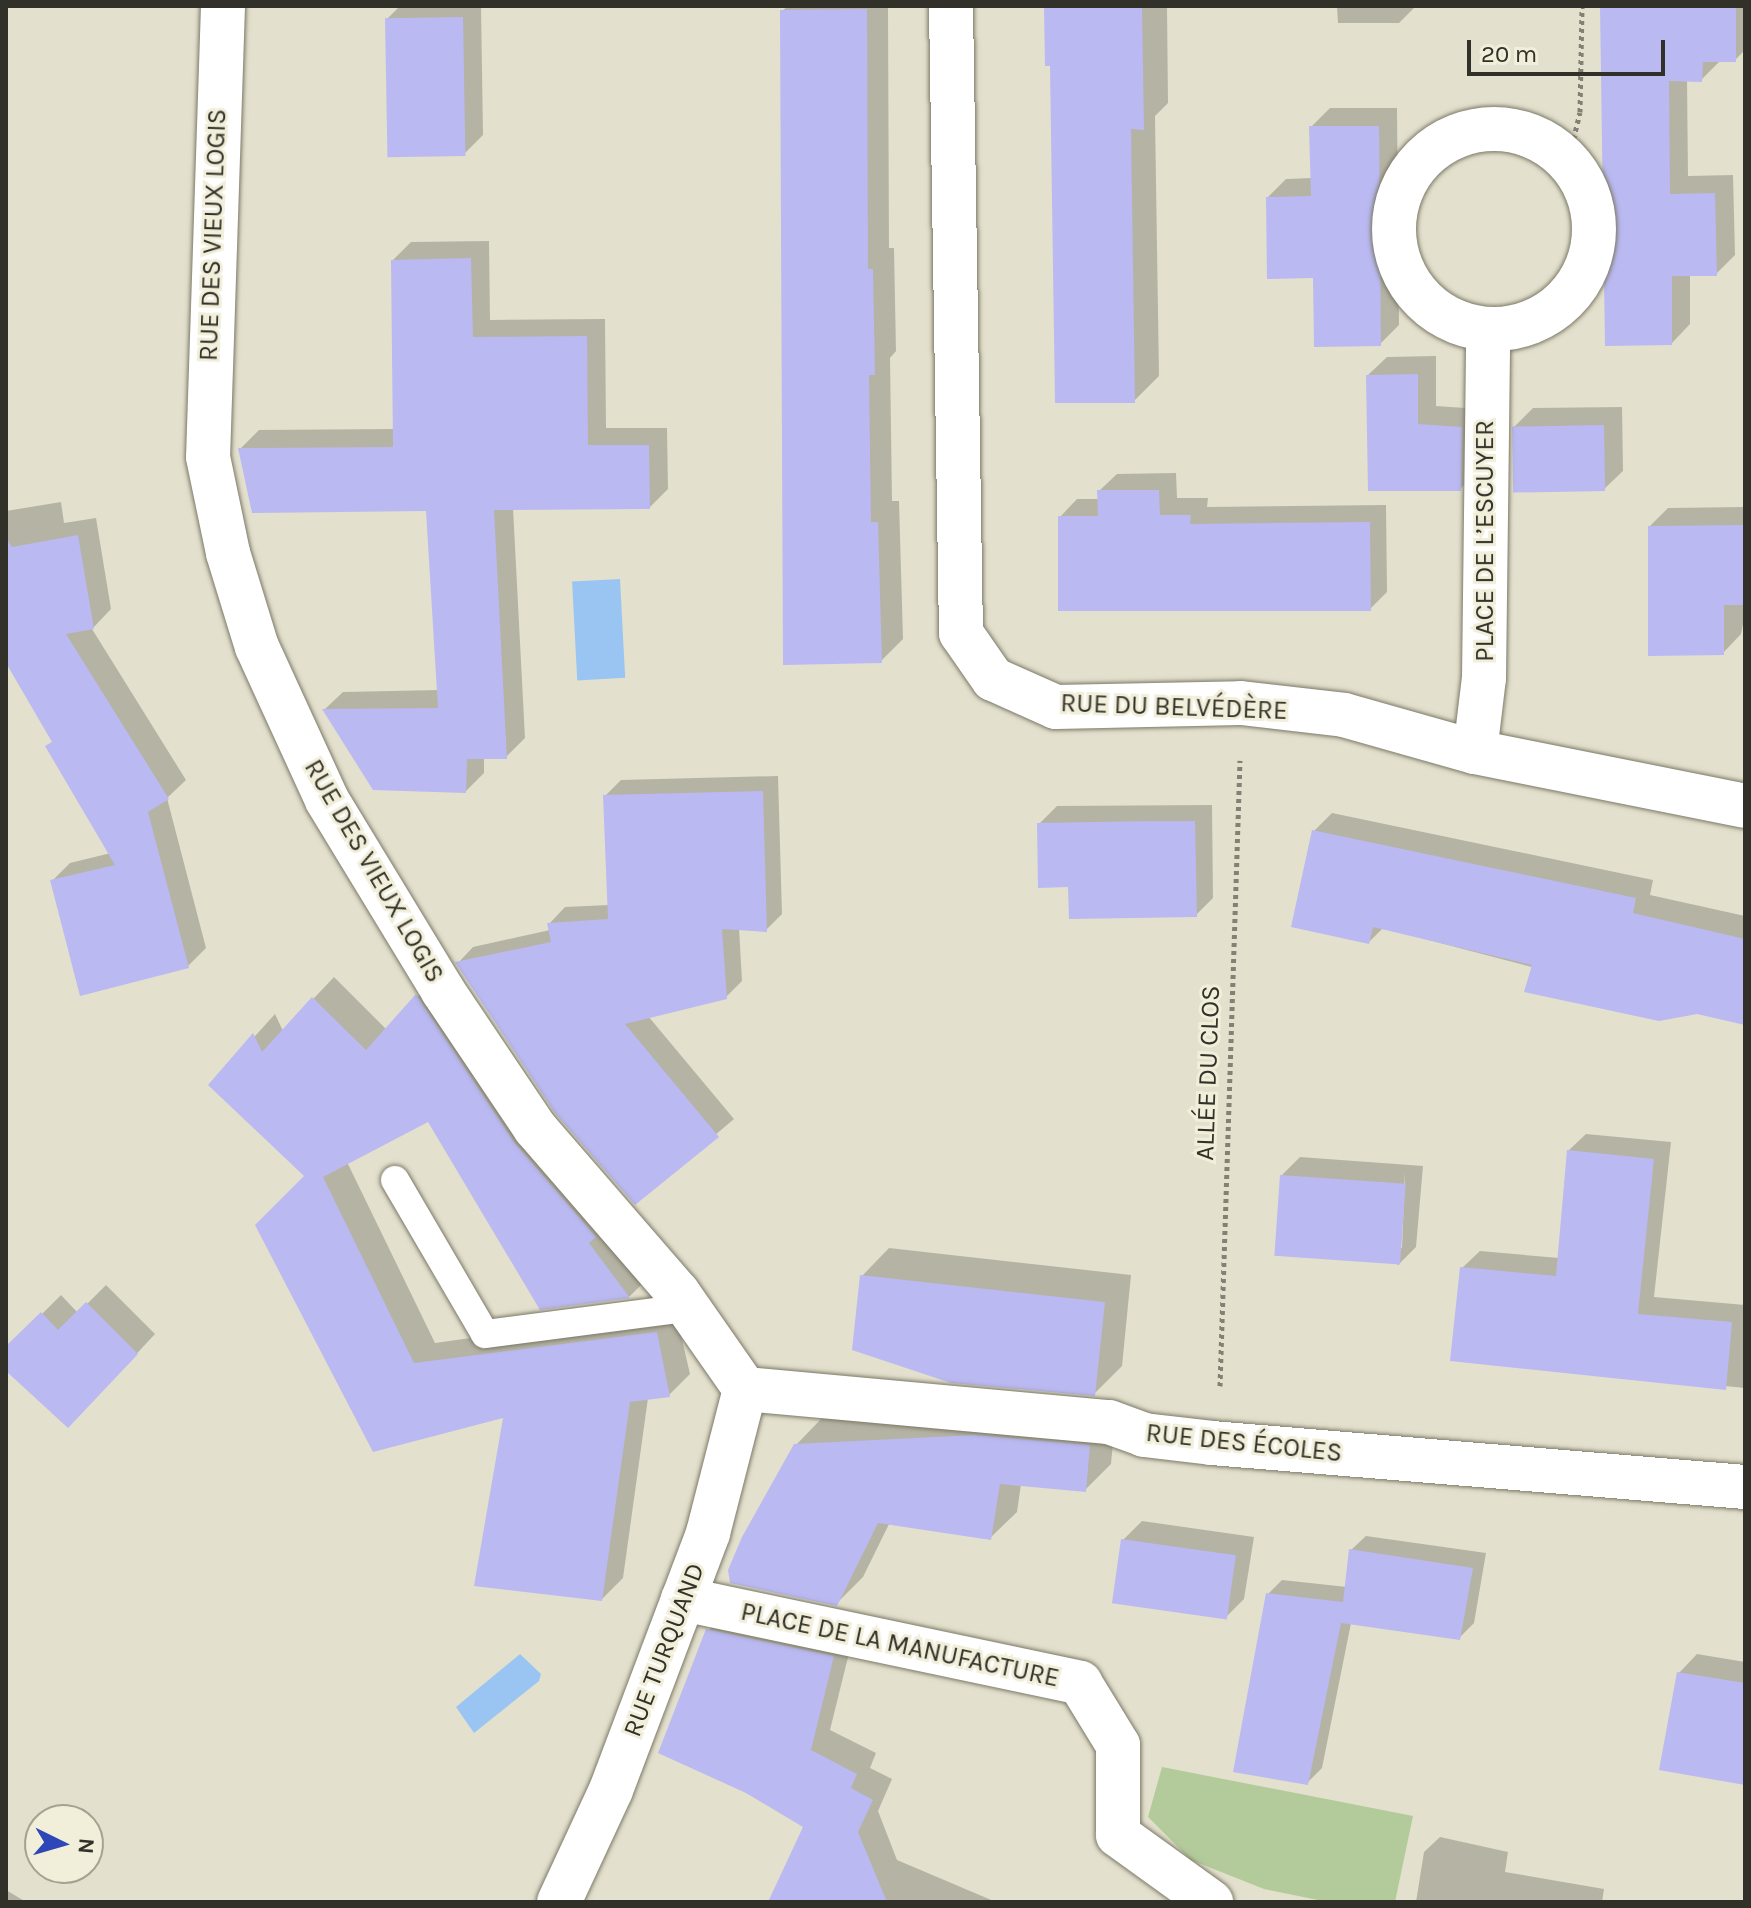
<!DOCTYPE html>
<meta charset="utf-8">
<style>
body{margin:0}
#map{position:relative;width:1751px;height:1908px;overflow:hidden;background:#e3e0cd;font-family:Karla,sans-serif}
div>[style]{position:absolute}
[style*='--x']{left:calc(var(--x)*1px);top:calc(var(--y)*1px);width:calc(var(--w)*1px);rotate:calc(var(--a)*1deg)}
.green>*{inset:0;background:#b3cb9b}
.water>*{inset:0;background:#9ac5f3;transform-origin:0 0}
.shadow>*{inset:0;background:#0003}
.building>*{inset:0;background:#bab9f1;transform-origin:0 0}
.path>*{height:5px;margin-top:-2.5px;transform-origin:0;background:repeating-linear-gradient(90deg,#838174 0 4px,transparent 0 8px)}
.roads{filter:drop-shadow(0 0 2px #7c7968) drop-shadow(0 0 2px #7c7968)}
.service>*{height:28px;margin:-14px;padding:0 14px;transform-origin:14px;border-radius:14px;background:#fff}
.minor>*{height:44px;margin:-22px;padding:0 22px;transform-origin:22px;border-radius:22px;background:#fff}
.minor>.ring{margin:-22px;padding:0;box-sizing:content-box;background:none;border:44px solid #fff;border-radius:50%}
span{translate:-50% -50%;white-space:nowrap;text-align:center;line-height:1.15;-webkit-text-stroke:6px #f1eeda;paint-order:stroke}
.street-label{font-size:26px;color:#323129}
.frame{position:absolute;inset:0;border:8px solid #323129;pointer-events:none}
.north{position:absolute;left:24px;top:1804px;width:80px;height:80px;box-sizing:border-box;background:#f1eeda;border:2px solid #a5a293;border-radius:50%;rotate:95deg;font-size:22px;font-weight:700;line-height:32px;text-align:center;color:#323129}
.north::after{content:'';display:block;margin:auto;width:28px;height:36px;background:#2e47b8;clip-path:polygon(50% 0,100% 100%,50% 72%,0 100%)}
.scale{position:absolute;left:1467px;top:40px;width:198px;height:36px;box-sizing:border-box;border:4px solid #323129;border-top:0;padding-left:10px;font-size:24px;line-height:28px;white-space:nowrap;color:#323129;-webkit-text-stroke:6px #f1eeda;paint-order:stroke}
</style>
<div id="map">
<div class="green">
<i style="clip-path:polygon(1162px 1767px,1413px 1816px,1395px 1902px,1328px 1902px,1264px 1889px,1191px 1860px,1148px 1817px)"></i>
</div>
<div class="water">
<i style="left:620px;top:579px;width:99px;height:48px;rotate:87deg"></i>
<i style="clip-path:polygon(520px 1654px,541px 1674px,539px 1681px,474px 1733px,456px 1707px)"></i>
</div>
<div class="shadow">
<i style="clip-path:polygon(400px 6px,481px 6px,483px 135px,464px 154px,387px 19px)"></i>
<i style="clip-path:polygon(788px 6px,888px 6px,889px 248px,894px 248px,896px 351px,890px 358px,892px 501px,899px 501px,903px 639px,881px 661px,782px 11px)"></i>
<i style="clip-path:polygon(1046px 6px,1167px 6px,1168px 103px,1155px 116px,1159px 376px,1134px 401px,1052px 64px)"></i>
<i style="clip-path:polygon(1337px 6px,1416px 6px,1399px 23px,1338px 23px)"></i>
<i style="clip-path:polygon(1602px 6px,1745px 6px,1745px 50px,1735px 60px,1721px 60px,1701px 80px,1687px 79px,1688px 176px,1733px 175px,1735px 255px,1716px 274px,1690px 274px,1690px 324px,1672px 343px)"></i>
<i style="clip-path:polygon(1330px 108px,1397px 108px,1399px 325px,1380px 344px,1315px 276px,1268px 197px,1286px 179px,1312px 178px,1311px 127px)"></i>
<i style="clip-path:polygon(489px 241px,490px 320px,605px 319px,606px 428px,667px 428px,668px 489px,650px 507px,513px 508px,525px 738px,506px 757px,484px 757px,484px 773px,466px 791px,325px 709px,343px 692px,439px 690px,428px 509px,240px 449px,259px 430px,395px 429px,393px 260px,411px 242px)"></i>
<i style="clip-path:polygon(1436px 356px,1436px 406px,1480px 409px,1479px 470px,1460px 489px,1368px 375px,1387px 357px)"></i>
<i style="clip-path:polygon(1622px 407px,1623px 471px,1604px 489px,1514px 427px,1533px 408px)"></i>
<i style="clip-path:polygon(1176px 473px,1177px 498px,1208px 498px,1207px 507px,1386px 505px,1387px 592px,1370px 609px,1060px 517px,1077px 499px,1100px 499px,1099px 491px,1117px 474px)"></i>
<i style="clip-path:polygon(61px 502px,64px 523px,96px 518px,111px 609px,92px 629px,186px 780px,167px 798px,206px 948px,188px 966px,52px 881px,70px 863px,111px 853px,48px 746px,54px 740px,6px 659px,6px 511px)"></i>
<i style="clip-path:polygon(1745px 507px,1745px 614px,1741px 634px,1723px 653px,1650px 526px,1668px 508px)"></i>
<i style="clip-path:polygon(778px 776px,782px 914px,766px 930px,739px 928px,742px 981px,726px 997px,648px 1016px,734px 1119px,635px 1203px,458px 963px,473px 947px,550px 930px,549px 924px,565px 907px,609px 905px,605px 796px,621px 780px)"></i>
<i style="clip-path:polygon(1212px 805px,1213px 898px,1196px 915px,1070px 885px,1039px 824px,1057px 806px)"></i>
<i style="clip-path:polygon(1332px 813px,1653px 880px,1650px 895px,1745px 916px,1745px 1023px,1383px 928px,1369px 942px,1314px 831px)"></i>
<i style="clip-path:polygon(438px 975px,650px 1276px,630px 1296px,541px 1308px,429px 1119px,347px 1162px,435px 1343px,675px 1309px,690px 1374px,669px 1395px,648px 1398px,623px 1578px,602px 1599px,505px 1416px,374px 1450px,307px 1176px,211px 1085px,275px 1014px,283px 1031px,334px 977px,387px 1030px)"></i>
<i style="clip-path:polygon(1586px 1134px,1671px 1142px,1654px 1297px,1745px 1305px,1745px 1388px,1452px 1359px,1462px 1268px,1480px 1251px,1559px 1258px,1568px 1151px)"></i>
<i style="clip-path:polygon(evenodd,1300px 1157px,1423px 1166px,1416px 1247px,1398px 1265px,1282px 1175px,1300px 1157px,1405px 1173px,1402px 1248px,1398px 1248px,1405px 1173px)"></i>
<i style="clip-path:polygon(889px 1248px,1131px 1275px,1122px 1366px,1094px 1394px,862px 1276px)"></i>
<i style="clip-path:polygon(106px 1285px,155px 1334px,87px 1407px,6px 1368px,6px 1350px,61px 1295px,78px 1313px)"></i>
<i style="clip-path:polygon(1002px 1410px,1115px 1420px,1111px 1464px,1085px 1490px,1021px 1484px,1017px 1512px,990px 1538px,890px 1522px,863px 1577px,836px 1604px,796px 1445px,822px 1418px)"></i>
<i style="clip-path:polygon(1142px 1521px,1254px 1537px,1244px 1599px,1225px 1618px,1123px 1540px)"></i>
<i style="clip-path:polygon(1366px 1536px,1486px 1553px,1474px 1623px,1459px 1638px,1351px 1623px,1322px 1768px,1307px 1783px,1268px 1594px,1282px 1580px,1347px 1587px,1351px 1550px)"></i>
<i style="clip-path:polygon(728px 1610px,853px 1637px,830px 1730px,876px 1753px,870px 1768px,892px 1779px,878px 1811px,897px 1860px,996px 1902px,771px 1902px,805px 1826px,708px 1631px)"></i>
<i style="clip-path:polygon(1697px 1654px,1745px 1662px,1745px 1783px,1679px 1673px)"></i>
<i style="clip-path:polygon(1440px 1837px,1508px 1852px,1505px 1872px,1604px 1889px,1602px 1902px,1416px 1902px,1424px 1852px)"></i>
<i style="clip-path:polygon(6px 1890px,26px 1902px,6px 1902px)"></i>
</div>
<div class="building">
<i style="clip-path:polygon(1044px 6px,1142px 6px,1144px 130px,1131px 129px,1135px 403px,1055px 403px,1050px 66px,1045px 66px)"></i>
<i style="clip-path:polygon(1600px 6px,1736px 6px,1736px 62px,1703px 62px,1702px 82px,1669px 81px,1670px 194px,1715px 193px,1717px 276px,1672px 276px,1672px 345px,1605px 346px)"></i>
<i style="clip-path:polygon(867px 9px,868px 269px,873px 269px,875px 375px,869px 375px,871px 522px,878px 522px,882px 663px,783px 665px,780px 10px)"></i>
<i style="left:463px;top:17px;width:139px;height:78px;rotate:89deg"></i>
<i style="clip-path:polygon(1309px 126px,1379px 126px,1381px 346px,1314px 347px,1313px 278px,1267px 279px,1266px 197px,1311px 196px)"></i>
<i style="clip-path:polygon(471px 258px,473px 337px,587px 336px,588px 445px,649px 445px,650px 509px,494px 510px,507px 759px,467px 759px,466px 793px,373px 790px,322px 709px,438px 708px,426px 511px,252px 513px,238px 448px,393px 447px,391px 260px)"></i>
<i style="clip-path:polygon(1418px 374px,1418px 424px,1462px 427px,1461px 491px,1368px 491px,1366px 375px)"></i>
<i style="left:1604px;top:425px;width:66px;height:92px;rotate:89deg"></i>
<i style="clip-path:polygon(1097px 490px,1159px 490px,1160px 515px,1191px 515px,1190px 524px,1370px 522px,1371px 611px,1058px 611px,1058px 516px,1098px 516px)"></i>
<i style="clip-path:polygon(1745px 525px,1745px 605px,1724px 605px,1724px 655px,1648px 656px,1648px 526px)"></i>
<i style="clip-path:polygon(78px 535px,94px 629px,66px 634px,169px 799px,148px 812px,189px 968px,80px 996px,50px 880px,115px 865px,45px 746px,52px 742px,6px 663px,6px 538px,12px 547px)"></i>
<i style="clip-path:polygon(763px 791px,767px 932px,722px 929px,727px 999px,625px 1024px,719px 1137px,635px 1205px,555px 1113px,455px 962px,551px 942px,547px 923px,608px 919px,603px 795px)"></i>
<i style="clip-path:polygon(1152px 821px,1195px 821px,1197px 917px,1069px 919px,1068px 887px,1038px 888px,1037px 823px)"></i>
<i style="clip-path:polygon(1312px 830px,1636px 898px,1633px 913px,1745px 939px,1745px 1025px,1697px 1014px,1659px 1021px,1524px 992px,1532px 965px,1373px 927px,1369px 944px,1291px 927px)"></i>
<i style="clip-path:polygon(416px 994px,514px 1142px,596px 1237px,589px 1243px,630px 1298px,540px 1310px,428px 1122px,323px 1177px,414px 1363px,657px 1332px,670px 1397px,630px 1402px,602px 1601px,474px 1586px,503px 1418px,373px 1452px,255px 1225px,304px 1176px,208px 1085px,253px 1033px,262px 1052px,312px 997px,366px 1050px)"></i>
<i style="clip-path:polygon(1567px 1150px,1654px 1159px,1638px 1314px,1732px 1322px,1726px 1390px,1450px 1361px,1460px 1267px,1556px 1276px)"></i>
<i style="left:1280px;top:1175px;width:126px;height:81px;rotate:4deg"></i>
<i style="clip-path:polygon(860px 1275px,1105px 1302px,1095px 1396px,951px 1383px,852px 1350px)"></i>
<i style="clip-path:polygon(86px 1302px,138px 1354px,68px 1428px,6px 1371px,6px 1346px,41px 1312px,58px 1330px)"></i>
<i style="clip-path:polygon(975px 1435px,1090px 1445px,1086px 1492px,1000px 1484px,991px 1540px,878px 1523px,837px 1606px,730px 1583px,728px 1570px,742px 1537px,794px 1444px)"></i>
<i style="left:1121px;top:1539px;width:116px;height:65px;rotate:8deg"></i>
<i style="clip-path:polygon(1349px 1549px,1473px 1568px,1460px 1640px,1341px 1623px,1308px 1785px,1233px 1772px,1266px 1593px,1343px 1602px)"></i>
<i style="clip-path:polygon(706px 1629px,834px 1656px,811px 1750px,857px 1774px,851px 1788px,873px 1800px,858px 1832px,887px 1902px,768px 1902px,803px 1827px,746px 1793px,658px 1753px)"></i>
<i style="clip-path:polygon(1677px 1672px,1745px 1683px,1745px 1785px,1659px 1770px)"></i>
</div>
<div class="path">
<i style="--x:1568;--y:162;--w:51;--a:-76.5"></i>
<i style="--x:1580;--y:112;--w:106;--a:-88.9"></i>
<i style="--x:1220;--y:1386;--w:626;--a:-88.17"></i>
</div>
<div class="roads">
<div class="service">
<i style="--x:395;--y:1180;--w:178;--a:59.7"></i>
<i style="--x:485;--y:1334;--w:203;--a:-7.4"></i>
</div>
<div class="minor">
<i style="--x:223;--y:6;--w:451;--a:91.9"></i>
<i style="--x:208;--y:457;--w:98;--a:78.2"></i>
<i style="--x:228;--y:553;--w:98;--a:72.9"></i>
<i style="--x:257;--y:647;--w:168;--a:65.4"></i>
<i style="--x:327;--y:800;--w:223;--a:58.7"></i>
<i style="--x:443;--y:991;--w:165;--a:56.1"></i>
<i style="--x:535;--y:1128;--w:218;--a:49.1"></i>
<i style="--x:678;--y:1293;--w:117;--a:55.1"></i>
<i style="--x:951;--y:6;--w:627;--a:89.09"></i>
<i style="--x:961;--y:633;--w:56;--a:55.2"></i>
<i style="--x:993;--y:679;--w:69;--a:24"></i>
<i style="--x:1056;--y:707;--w:185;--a:-1.2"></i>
<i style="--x:1241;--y:703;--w:104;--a:6.6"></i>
<i style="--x:1344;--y:715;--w:136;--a:15.8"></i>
<i style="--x:1475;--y:752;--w:275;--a:11.3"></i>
<i class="ring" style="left:1394px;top:129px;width:156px;height:156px"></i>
<i style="--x:1475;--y:752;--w:75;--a:-83.1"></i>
<i style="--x:1484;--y:678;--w:348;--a:-89.3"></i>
<i style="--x:745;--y:1389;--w:365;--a:5.2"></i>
<i style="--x:1109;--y:1422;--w:37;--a:20"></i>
<i style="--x:1144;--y:1435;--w:68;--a:6.7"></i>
<i style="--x:1212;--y:1443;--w:535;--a:4.72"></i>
<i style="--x:683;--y:1599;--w:406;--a:11.9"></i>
<i style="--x:1080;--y:1683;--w:73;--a:58.5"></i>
<i style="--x:1118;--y:1745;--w:90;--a:90"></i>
<i style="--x:1118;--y:1835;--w:115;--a:35.8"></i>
<i style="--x:559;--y:1902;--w:123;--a:-65.1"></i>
<i style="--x:611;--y:1790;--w:275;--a:-69.3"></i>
<i style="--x:708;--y:1533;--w:149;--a:-75.6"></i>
</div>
</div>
<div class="street-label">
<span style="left:213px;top:235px;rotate:-88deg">RUE DES VIEUX LOGIS</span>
<span style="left:1485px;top:541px;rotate:-90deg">PLACE DE L’ESCUYER</span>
<span style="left:1174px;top:707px;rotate:2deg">RUE DU BELVÉDÈRE</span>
<span style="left:374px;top:871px;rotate:60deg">RUE DES VIEUX LOGIS</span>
<span style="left:1208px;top:1073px;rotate:-88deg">ALLÉE DU CLOS</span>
<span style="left:1244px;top:1443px;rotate:6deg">RUE DES ÉCOLES</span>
<span style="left:900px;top:1645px;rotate:12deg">PLACE DE LA MANUFACTURE</span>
<span style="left:664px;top:1650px;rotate:-69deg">RUE TURQUAND</span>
</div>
<div class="frame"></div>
<div class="north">N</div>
<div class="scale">20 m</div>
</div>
